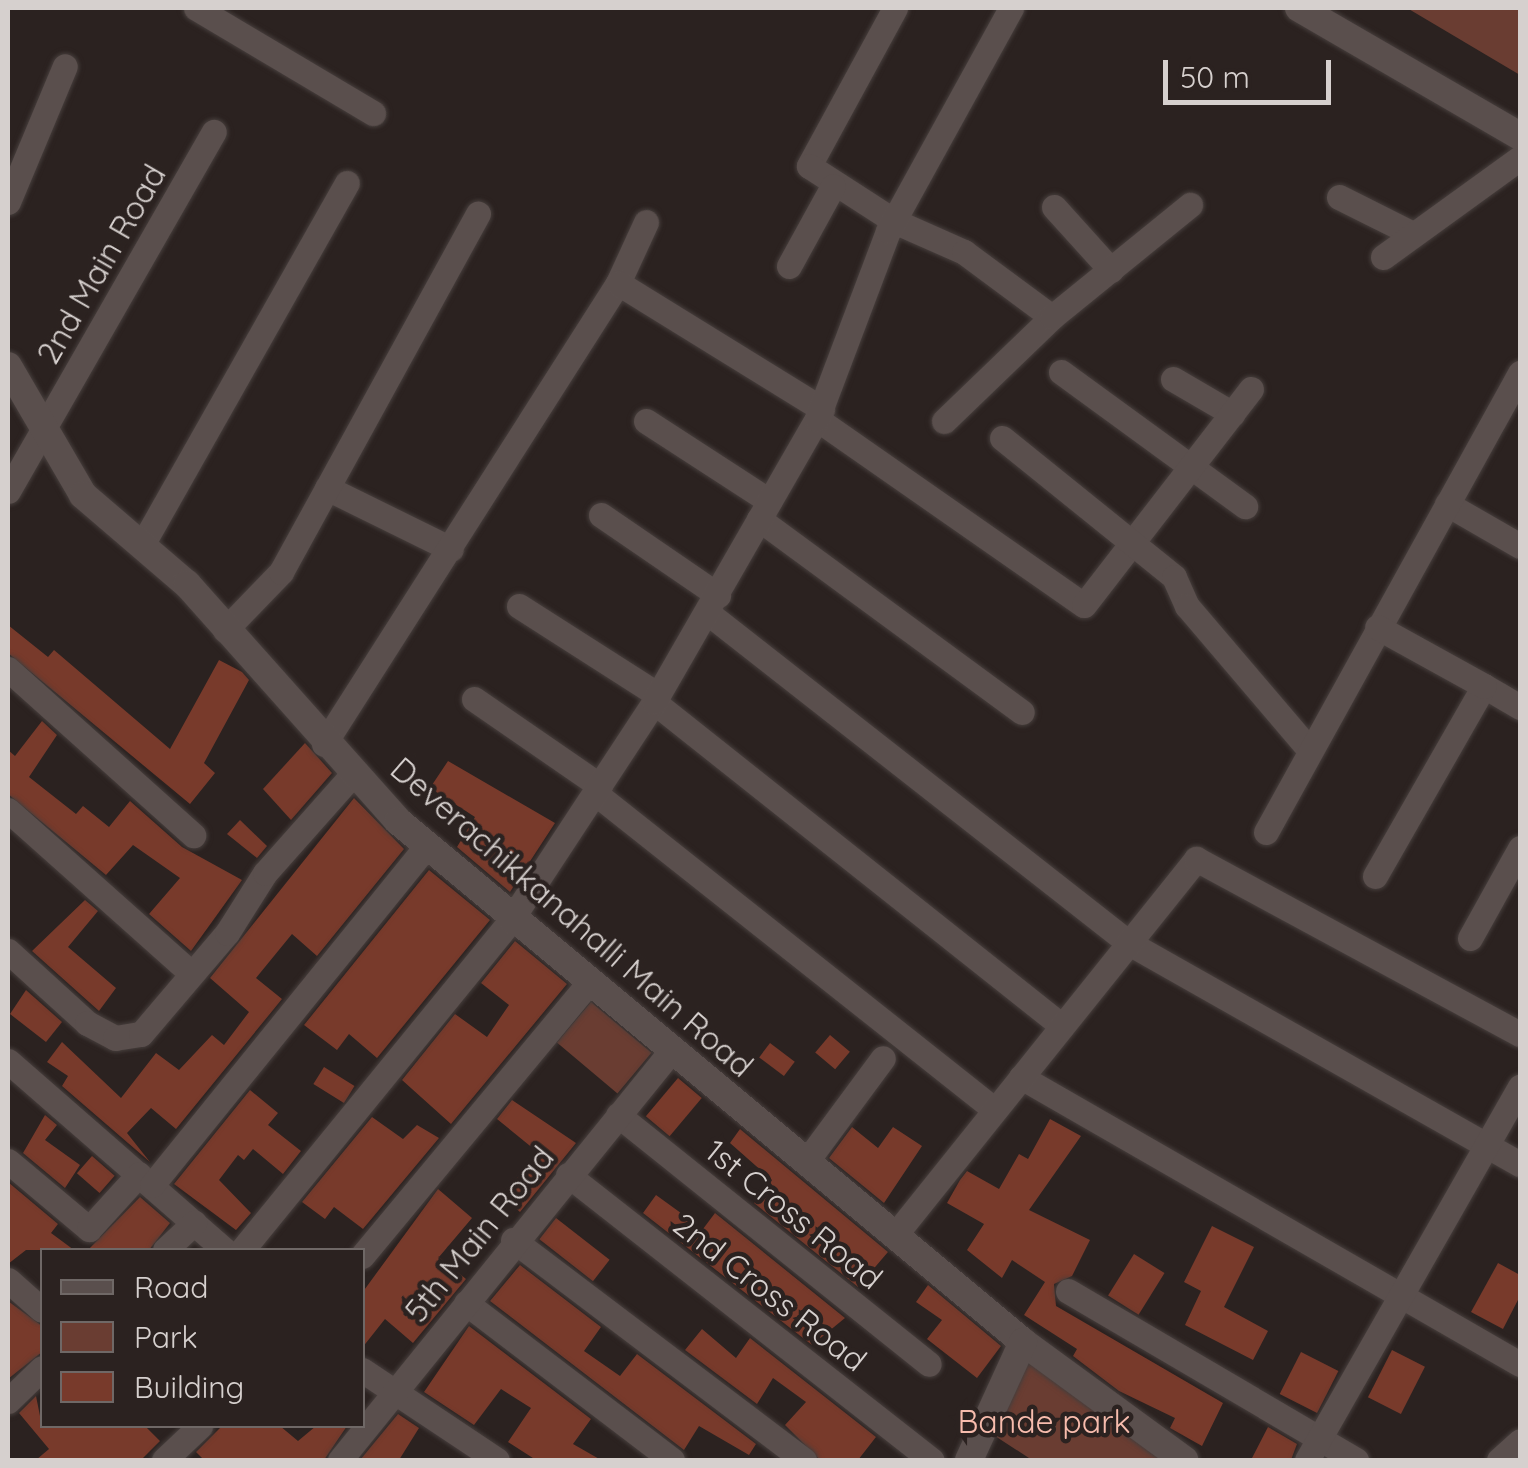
<!DOCTYPE html>
<style>
body{margin:0}
#map{position:relative;width:1528px;height:1468px;overflow:hidden;background:#2b2220;font-family:Quicksand,sans-serif}
div>[style]{position:absolute}
[style*='--x']{left:calc(var(--x)*1px);top:calc(var(--y)*1px);width:calc(var(--w)*1px);rotate:calc(var(--a)*1deg)}
.green>*{inset:0;background:#6a3d32;transform-origin:0 0}
.building>*{inset:0;background:#783a2b;transform-origin:0 0}
.roads{filter:drop-shadow(0 0 2px #463e3c) drop-shadow(0 0 2px #463e3c)}
.minor>*{height:25px;margin:-12.5px;padding:0 12.5px;transform-origin:12.5px;border-radius:12.5px;background:#5a4f4d}
.tertiary>*{height:28px;margin:-14px;padding:0 14px;transform-origin:14px;border-radius:14px;background:#5a4f4d}
span{translate:-50% -50%;white-space:nowrap;text-align:center;line-height:1.15;-webkit-text-stroke:9px #2b2220;paint-order:stroke}
.street-label{font-size:32px;color:#d6d0ce}
.park-label{font-size:32px;color:#f7bcad}
.frame{position:absolute;inset:0;border:10px solid #d6d0ce;pointer-events:none}
.legend{position:absolute;left:40px;top:1248px;width:325px;height:180px;box-sizing:border-box;background:#2b2220;border:2px solid #6f6866;margin:0;padding:12px 18px;list-style:none;font-size:30px;color:#d6d0ce}
.legend li{display:flex;align-items:center;gap:20px;height:50px}
.legend b{width:50px;border:2px solid #6f6866}
.scale{position:absolute;left:1163px;top:60px;width:168px;height:45px;box-sizing:border-box;border:5px solid #d6d0ce;border-top:0;padding-left:12px;font-size:30px;line-height:35px;white-space:nowrap;color:#d6d0ce;-webkit-text-stroke:8px #2b2220;paint-order:stroke}
</style>
<div id="map">
<div class="green">
<i style="clip-path:polygon(1407px 8px,1520px 8px,1520px 75px)"></i>
<i style="left:591px;top:1002px;width:79px;height:53px;rotate:40deg"></i>
<i style="clip-path:polygon(1027px 1357px,1162px 1460px,1032px 1460px,992px 1434px)"></i>
</div>
<div class="building">
<i style="clip-path:polygon(8px 625px,48px 657px,54px 650px,170px 749px,219px 660px,242px 672px,249px 680px,204px 763px,215px 773px,190px 804px,8px 653px)"></i>
<i style="clip-path:polygon(42px 721px,57px 735px,29px 777px,76px 814px,83px 806px,109px 827px,130px 801px,182px 847px,242px 880px,191px 951px,149px 914px,180px 878px,133px 845px,106px 875px,8px 794px,8px 750px,15px 756px)"></i>
<i style="clip-path:polygon(305px 743px,332px 773px,291px 820px,263px 789px)"></i>
<i style="clip-path:polygon(448px 761px,555px 823px,510px 892px,457px 847px,475px 817px,430px 788px)"></i>
<i style="clip-path:polygon(354px 798px,404px 849px,317px 956px,292px 934px,256px 978px,282px 999px,176px 1129px,151px 1108px,127px 1133px,150px 1162px,62px 1086px,68px 1076px,47px 1062px,62px 1042px,121px 1098px,156px 1053px,179px 1070px,212px 1035px,224px 1045px,249px 1012px,210px 978px)"></i>
<i style="clip-path:polygon(240px 820px,267px 846px,257px 858px,227px 834px)"></i>
<i style="clip-path:polygon(429px 870px,490px 920px,377px 1058px,349px 1034px,337px 1050px,304px 1025px)"></i>
<i style="clip-path:polygon(85px 900px,98px 911px,68px 947px,116px 988px,99px 1011px,32px 951px)"></i>
<i style="clip-path:polygon(515px 941px,567px 984px,451px 1124px,402px 1080px,455px 1014px,487px 1037px,509px 1005px,481px 983px)"></i>
<i style="clip-path:polygon(26px 990px,62px 1022px,46px 1042px,10px 1014px)"></i>
<i style="left:830px;top:1035px;width:26px;height:23px;rotate:40deg"></i>
<i style="left:770px;top:1043px;width:31px;height:18px;rotate:37deg"></i>
<i style="left:324px;top:1067px;width:36px;height:20px;rotate:32deg"></i>
<i style="left:678px;top:1078px;width:31px;height:50px;rotate:40deg"></i>
<i style="clip-path:polygon(250px 1090px,278px 1113px,268px 1125px,301px 1151px,283px 1174px,253px 1149px,244px 1160px,238px 1155px,219px 1180px,251px 1213px,236px 1230px,174px 1184px)"></i>
<i style="clip-path:polygon(512px 1100px,576px 1143px,520px 1212px,501px 1195px,540px 1154px,497px 1119px)"></i>
<i style="clip-path:polygon(45px 1115px,57px 1125px,45px 1140px,80px 1165px,65px 1188px,23px 1153px)"></i>
<i style="clip-path:polygon(372px 1117px,403px 1139px,417px 1125px,439px 1138px,363px 1229px,334px 1207px,325px 1219px,302px 1202px)"></i>
<i style="clip-path:polygon(1050px 1119px,1081px 1136px,1029px 1210px,1090px 1240px,1072px 1276px,1054px 1284px,1056px 1306px,1223px 1403px,1202px 1446px,1170px 1428px,1175px 1418px,1119px 1391px,1073px 1356px,1077px 1349px,1024px 1315px,1045px 1282px,1012px 1260px,1002px 1278px,967px 1250px,984px 1224px,947px 1203px,960px 1180px,967px 1171px,999px 1189px,1019px 1154px,1028px 1159px)"></i>
<i style="clip-path:polygon(852px 1127px,878px 1148px,893px 1127px,922px 1146px,884px 1203px,829px 1158px)"></i>
<i style="clip-path:polygon(740px 1129px,888px 1252px,858px 1287px,754px 1203px,772px 1180px,730px 1143px)"></i>
<i style="left:92px;top:1156px;width:30px;height:23px;rotate:41deg"></i>
<i style="clip-path:polygon(8px 1182px,58px 1224px,51px 1233px,74px 1250px,26px 1250px,8px 1264px)"></i>
<i style="clip-path:polygon(438px 1189px,472px 1218px,439px 1257px,466px 1279px,413px 1343px,385px 1319px,362px 1348px,362px 1293px)"></i>
<i style="clip-path:polygon(656px 1195px,703px 1229px,715px 1213px,845px 1318px,812px 1345px,643px 1213px)"></i>
<i style="clip-path:polygon(140px 1197px,170px 1223px,149px 1250px,88px 1250px)"></i>
<i style="left:556px;top:1218px;width:68px;height:27px;rotate:38deg"></i>
<i style="clip-path:polygon(1212px 1226px,1254px 1247px,1224px 1307px,1268px 1331px,1253px 1360px,1185px 1325px,1201px 1291px,1184px 1282px)"></i>
<i style="left:1134px;top:1254px;width:36px;height:49px;rotate:32deg"></i>
<i style="clip-path:polygon(1498px 1263px,1520px 1275px,1520px 1296px,1503px 1329px,1471px 1312px)"></i>
<i style="clip-path:polygon(520px 1265px,601px 1327px,584px 1351px,620px 1376px,637px 1354px,756px 1444px,749px 1455px,699px 1426px,684px 1450px,490px 1301px)"></i>
<i style="clip-path:polygon(928px 1285px,1001px 1346px,977px 1378px,927px 1339px,942px 1320px,916px 1302px)"></i>
<i style="clip-path:polygon(8px 1301px,42px 1326px,42px 1352px,8px 1379px)"></i>
<i style="clip-path:polygon(469px 1326px,591px 1419px,573px 1444px,601px 1460px,536px 1460px,508px 1442px,531px 1408px,501px 1389px,474px 1425px,424px 1392px)"></i>
<i style="clip-path:polygon(702px 1329px,736px 1358px,750px 1338px,876px 1437px,858px 1460px,820px 1460px,785px 1425px,806px 1402px,773px 1378px,757px 1404px,685px 1350px)"></i>
<i style="left:1392px;top:1350px;width:37px;height:53px;rotate:27deg"></i>
<i style="left:1301px;top:1352px;width:42px;height:47px;rotate:27deg"></i>
<i style="clip-path:polygon(36px 1396px,42px 1426px,145px 1426px,160px 1441px,141px 1460px,36px 1460px,49px 1449px,19px 1413px)"></i>
<i style="clip-path:polygon(398px 1414px,419px 1428px,399px 1460px,360px 1460px)"></i>
<i style="clip-path:polygon(222px 1426px,280px 1426px,298px 1441px,316px 1426px,347px 1426px,324px 1460px,204px 1460px,196px 1452px)"></i>
<i style="clip-path:polygon(1268px 1427px,1297px 1444px,1291px 1460px,1251px 1460px)"></i>
</div>
<div class="roads">
<div class="minor">
<i style="--x:196;--y:8;--w:206;--a:30.7"></i>
<i style="--x:895;--y:8;--w:180;--a:118.6"></i>
<i style="--x:809;--y:166;--w:101;--a:32.9"></i>
<i style="--x:894;--y:221;--w:77;--a:23.9"></i>
<i style="--x:964;--y:252;--w:109;--a:36.5"></i>
<i style="--x:1339;--y:197;--w:83;--a:26.6"></i>
<i style="--x:8;--y:202;--w:147;--a:-67.3"></i>
<i style="--x:1054;--y:207;--w:85;--a:47.9"></i>
<i style="--x:1383;--y:257;--w:169;--a:-35.9"></i>
<i style="--x:789;--y:266;--w:91;--a:-61.2"></i>
<i style="--x:618;--y:283;--w:67;--a:-65.3"></i>
<i style="--x:1061;--y:372;--w:228;--a:36.1"></i>
<i style="--x:1173;--y:379;--w:69;--a:30.3"></i>
<i style="--x:817;--y:419;--w:325;--a:34.9"></i>
<i style="--x:1084;--y:605;--w:273;--a:-52.3"></i>
<i style="--x:646;--y:421;--w:147;--a:33"></i>
<i style="--x:944;--y:421;--w:150;--a:-43.9"></i>
<i style="--x:1052;--y:317;--w:178;--a:-39.1"></i>
<i style="--x:1002;--y:438;--w:221;--a:38.9"></i>
<i style="--x:1174;--y:577;--w:32;--a:66"></i>
<i style="--x:1187;--y:606;--w:187;--a:49.6"></i>
<i style="--x:327;--y:488;--w:138;--a:26.2"></i>
<i style="--x:8;--y:491;--w:414;--a:-60.2"></i>
<i style="--x:1447;--y:504;--w:84;--a:29.9"></i>
<i style="--x:601;--y:515;--w:142;--a:34.4"></i>
<i style="--x:759;--y:519;--w:326;--a:36.3"></i>
<i style="--x:142;--y:545;--w:416;--a:-60.5"></i>
<i style="--x:519;--y:606;--w:165;--a:32.6"></i>
<i style="--x:708;--y:613;--w:535;--a:38.09"></i>
<i style="--x:1129;--y:943;--w:449;--a:29.5"></i>
<i style="--x:225;--y:630;--w:81;--a:-46"></i>
<i style="--x:281;--y:572;--w:409;--a:-61.2"></i>
<i style="--x:8;--y:669;--w:249;--a:41.9"></i>
<i style="--x:1484;--y:686;--w:42;--a:30.3"></i>
<i style="--x:474;--y:699;--w:153;--a:34.6"></i>
<i style="--x:654;--y:702;--w:521;--a:38.45"></i>
<i style="--x:324;--y:744;--w:547;--a:-57.47"></i>
<i style="--x:618;--y:283;--w:240;--a:31.7"></i>
<i style="--x:595;--y:793;--w:510;--a:38.4"></i>
<i style="--x:8;--y:810;--w:244;--a:41.7"></i>
<i style="--x:1266;--y:832;--w:525;--a:-61.04"></i>
<i style="--x:1375;--y:876;--w:219;--a:-60.2"></i>
<i style="--x:1484;--y:686;--w:122;--a:-151.1"></i>
<i style="--x:1470;--y:938;--w:103;--a:-60.9"></i>
<i style="--x:8;--y:951;--w:107;--a:42.3"></i>
<i style="--x:87;--y:1023;--w:32;--a:28"></i>
<i style="--x:115;--y:1038;--w:26;--a:-9"></i>
<i style="--x:141;--y:1034;--w:133;--a:-49.6"></i>
<i style="--x:227;--y:933;--w:71;--a:-57.7"></i>
<i style="--x:265;--y:873;--w:132;--a:-48.4"></i>
<i style="--x:8;--y:1061;--w:288;--a:41.1"></i>
<i style="--x:1021;--y:1077;--w:576;--a:29.91"></i>
<i style="--x:618;--y:1115;--w:398;--a:38.7"></i>
<i style="--x:8;--y:1161;--w:106;--a:40"></i>
<i style="--x:89;--y:1229;--w:74;--a:-47.7"></i>
<i style="--x:806;--y:1162;--w:129;--a:-53.5"></i>
<i style="--x:568;--y:1175;--w:462;--a:38.1"></i>
<i style="--x:152;--y:1185;--w:437;--a:-51"></i>
<i style="--x:895;--y:1235;--w:482;--a:-51.3"></i>
<i style="--x:1196;--y:859;--w:368;--a:28.4"></i>
<i style="--x:513;--y:1240;--w:365;--a:37.1"></i>
<i style="--x:165;--y:1250;--w:40;--a:-43"></i>
<i style="--x:242;--y:1250;--w:426;--a:-50.8"></i>
<i style="--x:511;--y:920;--w:261;--a:-56.7"></i>
<i style="--x:654;--y:702;--w:327;--a:-60.1"></i>
<i style="--x:817;--y:419;--w:201;--a:-69.3"></i>
<i style="--x:888;--y:231;--w:255;--a:-61.1"></i>
<i style="--x:362;--y:1256;--w:354;--a:-50.3"></i>
<i style="--x:8;--y:1280;--w:45;--a:41.4"></i>
<i style="--x:1068;--y:1291;--w:334;--a:30.4"></i>
<i style="--x:466;--y:1303;--w:259;--a:37.3"></i>
<i style="--x:362;--y:1370;--w:162;--a:33.7"></i>
<i style="--x:8;--y:1401;--w:47;--a:-44.1"></i>
<i style="--x:164;--y:1460;--w:50;--a:-43.4"></i>
<i style="--x:340;--y:1460;--w:526;--a:-51.02"></i>
<i style="--x:1307;--y:1460;--w:430;--a:-60.3"></i>
<i style="--x:1499;--y:1460;--w:28;--a:-42"></i>
</div>
<div class="tertiary">
<i style="--x:1299;--y:8;--w:255;--a:30.1"></i>
<i style="--x:8;--y:366;--w:149;--a:59.8"></i>
<i style="--x:83;--y:495;--w:137;--a:40.6"></i>
<i style="--x:187;--y:584;--w:317;--a:48.3"></i>
<i style="--x:398;--y:821;--w:814;--a:39.81"></i>
<i style="--x:1023;--y:1342;--w:200;--a:36.2"></i>
<i style="--x:969;--y:1460;--w:130;--a:-65.4"></i>
</div>
</div>
<div class="street-label">
<span style="left:101px;top:264px;rotate:-60deg">2nd Main Road</span>
<span style="left:572px;top:917px;rotate:41deg">Deverachikkanahalli Main Road</span>
<span style="left:794px;top:1214px;rotate:39deg">1st Cross Road</span>
<span style="left:479px;top:1234px;rotate:-51deg">5th Main Road</span>
<span style="left:770px;top:1292px;rotate:38deg">2nd Cross Road</span>
</div>
<div class="park-label">
<span style="left:1044px;top:1421px">Bande park</span>
</div>
<div class="frame"></div>
<ul class="legend">
<li><b style="height:12px;background:#5a4f4d"></b>Road</li>
<li><b style="height:28px;background:#6a3d32"></b>Park</li>
<li><b style="height:28px;background:#783a2b"></b>Building</li>
</ul>
<div class="scale">50 m</div>
</div>
